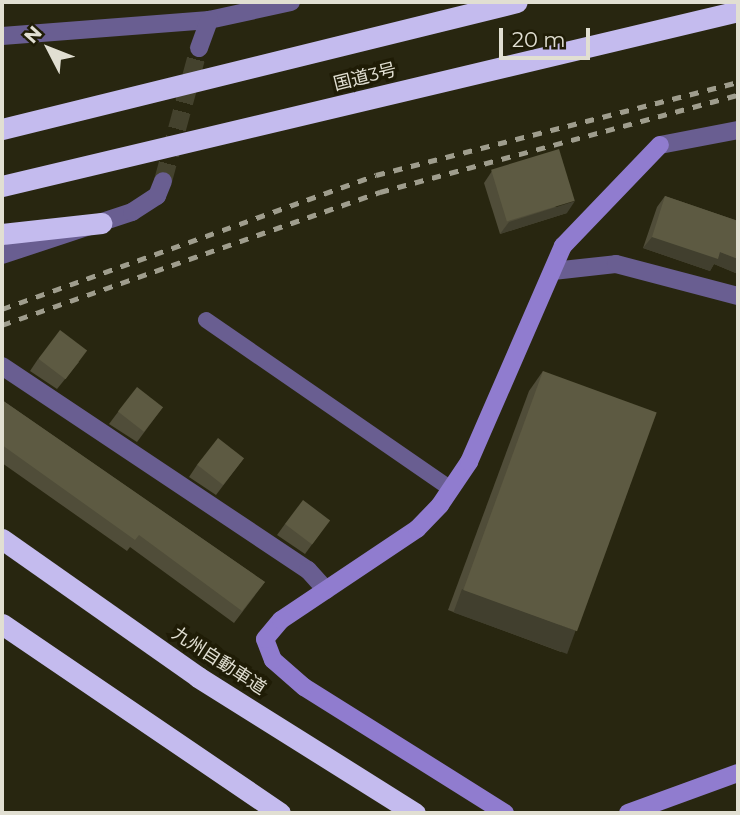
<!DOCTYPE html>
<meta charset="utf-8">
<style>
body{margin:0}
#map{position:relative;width:740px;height:815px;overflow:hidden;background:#282610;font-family:Montserrat,"Noto Sans JP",sans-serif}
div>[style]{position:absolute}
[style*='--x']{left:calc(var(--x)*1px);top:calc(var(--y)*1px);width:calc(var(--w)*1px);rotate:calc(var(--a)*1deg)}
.street-tunnel>*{height:18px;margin-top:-9px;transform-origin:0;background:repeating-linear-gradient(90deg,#44422d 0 18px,transparent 0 27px)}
.lane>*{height:16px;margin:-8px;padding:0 8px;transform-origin:8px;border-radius:8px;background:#695e91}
.street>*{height:18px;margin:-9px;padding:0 9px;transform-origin:9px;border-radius:9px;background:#695e91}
.secondary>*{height:18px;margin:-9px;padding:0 9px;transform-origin:9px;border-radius:9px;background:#907ccf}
.highway>*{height:21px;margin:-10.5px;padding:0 10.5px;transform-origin:10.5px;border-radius:10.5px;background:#c4bbee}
.rail>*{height:5px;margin-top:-2.5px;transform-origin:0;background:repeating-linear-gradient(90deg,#9f9d8d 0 9px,transparent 0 18px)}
.wall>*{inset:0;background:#504d39}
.shaded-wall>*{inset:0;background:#413f2e;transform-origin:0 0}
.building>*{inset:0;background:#5d5a42;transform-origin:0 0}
span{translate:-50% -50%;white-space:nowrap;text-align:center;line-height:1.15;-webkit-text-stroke:7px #1f1c06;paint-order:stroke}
.street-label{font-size:18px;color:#e1dfd2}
.frame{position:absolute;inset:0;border:4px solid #e1dfd2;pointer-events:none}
.north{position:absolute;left:14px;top:14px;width:70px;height:70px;-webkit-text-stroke:5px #1f1c06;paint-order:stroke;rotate:312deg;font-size:19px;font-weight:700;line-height:28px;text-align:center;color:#e1dfd2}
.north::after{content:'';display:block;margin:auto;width:24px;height:32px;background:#e1dfd2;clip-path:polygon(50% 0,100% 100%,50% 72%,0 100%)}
.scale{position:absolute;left:499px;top:28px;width:91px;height:32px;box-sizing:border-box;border:4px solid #e1dfd2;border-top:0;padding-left:9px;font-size:21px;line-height:24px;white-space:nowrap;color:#e1dfd2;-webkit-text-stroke:5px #1f1c06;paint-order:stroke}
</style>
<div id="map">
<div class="street-tunnel">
<i style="--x:163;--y:181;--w:138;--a:-74.9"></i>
</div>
<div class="lane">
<i style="--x:206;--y:320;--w:298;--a:34.6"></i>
</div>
<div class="street">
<i style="--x:2;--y:36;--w:208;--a:-4.4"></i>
<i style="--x:209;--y:20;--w:84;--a:-12.4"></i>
<i style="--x:199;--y:48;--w:30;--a:-70"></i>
<i style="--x:660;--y:145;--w:79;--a:-10.9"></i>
<i style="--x:2;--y:255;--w:137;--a:-18.3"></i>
<i style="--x:132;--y:212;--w:30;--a:-33"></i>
<i style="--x:157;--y:196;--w:16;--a:-68"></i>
<i style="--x:553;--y:271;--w:63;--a:-6.3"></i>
<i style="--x:616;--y:264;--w:126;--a:14.7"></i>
<i style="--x:2;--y:366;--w:368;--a:33.7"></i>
<i style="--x:308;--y:570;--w:27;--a:48"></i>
</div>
<div class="secondary">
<i style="--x:505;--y:813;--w:237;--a:-147.9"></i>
<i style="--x:304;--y:687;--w:41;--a:-138.9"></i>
<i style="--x:273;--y:660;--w:22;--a:-111"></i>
<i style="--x:265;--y:639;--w:25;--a:-50"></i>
<i style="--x:281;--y:620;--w:164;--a:-33.8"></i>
<i style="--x:417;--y:529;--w:33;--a:-46"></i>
<i style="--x:440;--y:505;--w:52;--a:-56"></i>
<i style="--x:469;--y:462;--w:236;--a:-66.5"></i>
<i style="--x:563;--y:246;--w:140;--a:-46.2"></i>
<i style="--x:628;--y:813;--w:117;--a:-20"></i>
</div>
<div class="highway">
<i style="--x:2;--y:129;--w:530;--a:-13.85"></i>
<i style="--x:2;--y:186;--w:757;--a:-13.37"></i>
<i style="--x:2;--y:234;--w:100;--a:-6.3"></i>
<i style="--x:2;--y:539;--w:240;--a:35.1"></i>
<i style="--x:198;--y:677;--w:256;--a:32.1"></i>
<i style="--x:2;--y:624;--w:336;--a:34.2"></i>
</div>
<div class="rail">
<i style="--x:2;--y:309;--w:397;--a:-19.7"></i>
<i style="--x:376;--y:175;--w:374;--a:-14.4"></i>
<i style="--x:2;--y:325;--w:401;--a:-19.4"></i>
<i style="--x:380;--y:192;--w:371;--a:-15.2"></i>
</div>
<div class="wall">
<i style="clip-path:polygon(492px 171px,567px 213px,500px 234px,484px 183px)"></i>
<i style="clip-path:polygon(665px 196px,738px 221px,738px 274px,714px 264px,710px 271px,643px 248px,657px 207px)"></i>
<i style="clip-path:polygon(38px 359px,79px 362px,57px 389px,30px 371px)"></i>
<i style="clip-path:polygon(543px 371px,561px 652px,448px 610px,529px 391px)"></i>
<i style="clip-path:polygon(2px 400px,265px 582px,234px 623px,130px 547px,127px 551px,2px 463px)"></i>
<i style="clip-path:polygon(163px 407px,137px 442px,109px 424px,118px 412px)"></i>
<i style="clip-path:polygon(244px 458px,216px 495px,189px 477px,197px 465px)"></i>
<i style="clip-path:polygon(285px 524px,321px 532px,305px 554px,277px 535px)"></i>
</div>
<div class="shaded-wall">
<i style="clip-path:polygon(575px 201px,567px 213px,500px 234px,509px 222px)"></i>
<i style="clip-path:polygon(652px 237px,720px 252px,738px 259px,738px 274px,714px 264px,710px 271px,643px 248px)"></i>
<i style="left:462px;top:589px;width:121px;height:25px;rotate:20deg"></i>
</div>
<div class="building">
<i style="left:559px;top:149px;width:54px;height:71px;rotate:73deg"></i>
<i style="clip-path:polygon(665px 196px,738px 221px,738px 259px,720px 252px,718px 259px,652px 237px)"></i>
<i style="left:60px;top:330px;width:34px;height:36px;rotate:37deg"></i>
<i style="left:543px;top:371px;width:121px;height:233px;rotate:20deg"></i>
<i style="left:137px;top:387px;width:33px;height:31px;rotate:38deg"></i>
<i style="clip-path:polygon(2px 400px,265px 582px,242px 611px,139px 535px,135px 540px,2px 445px)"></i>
<i style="left:218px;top:438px;width:33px;height:34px;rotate:38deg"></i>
<i style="left:303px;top:500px;width:34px;height:30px;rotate:37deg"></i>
</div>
<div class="street-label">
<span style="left:365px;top:77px;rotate:-14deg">国道3号</span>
<span style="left:219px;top:661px;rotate:33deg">九州自動車道</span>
</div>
<div class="frame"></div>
<div class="north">N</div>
<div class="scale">20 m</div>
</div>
